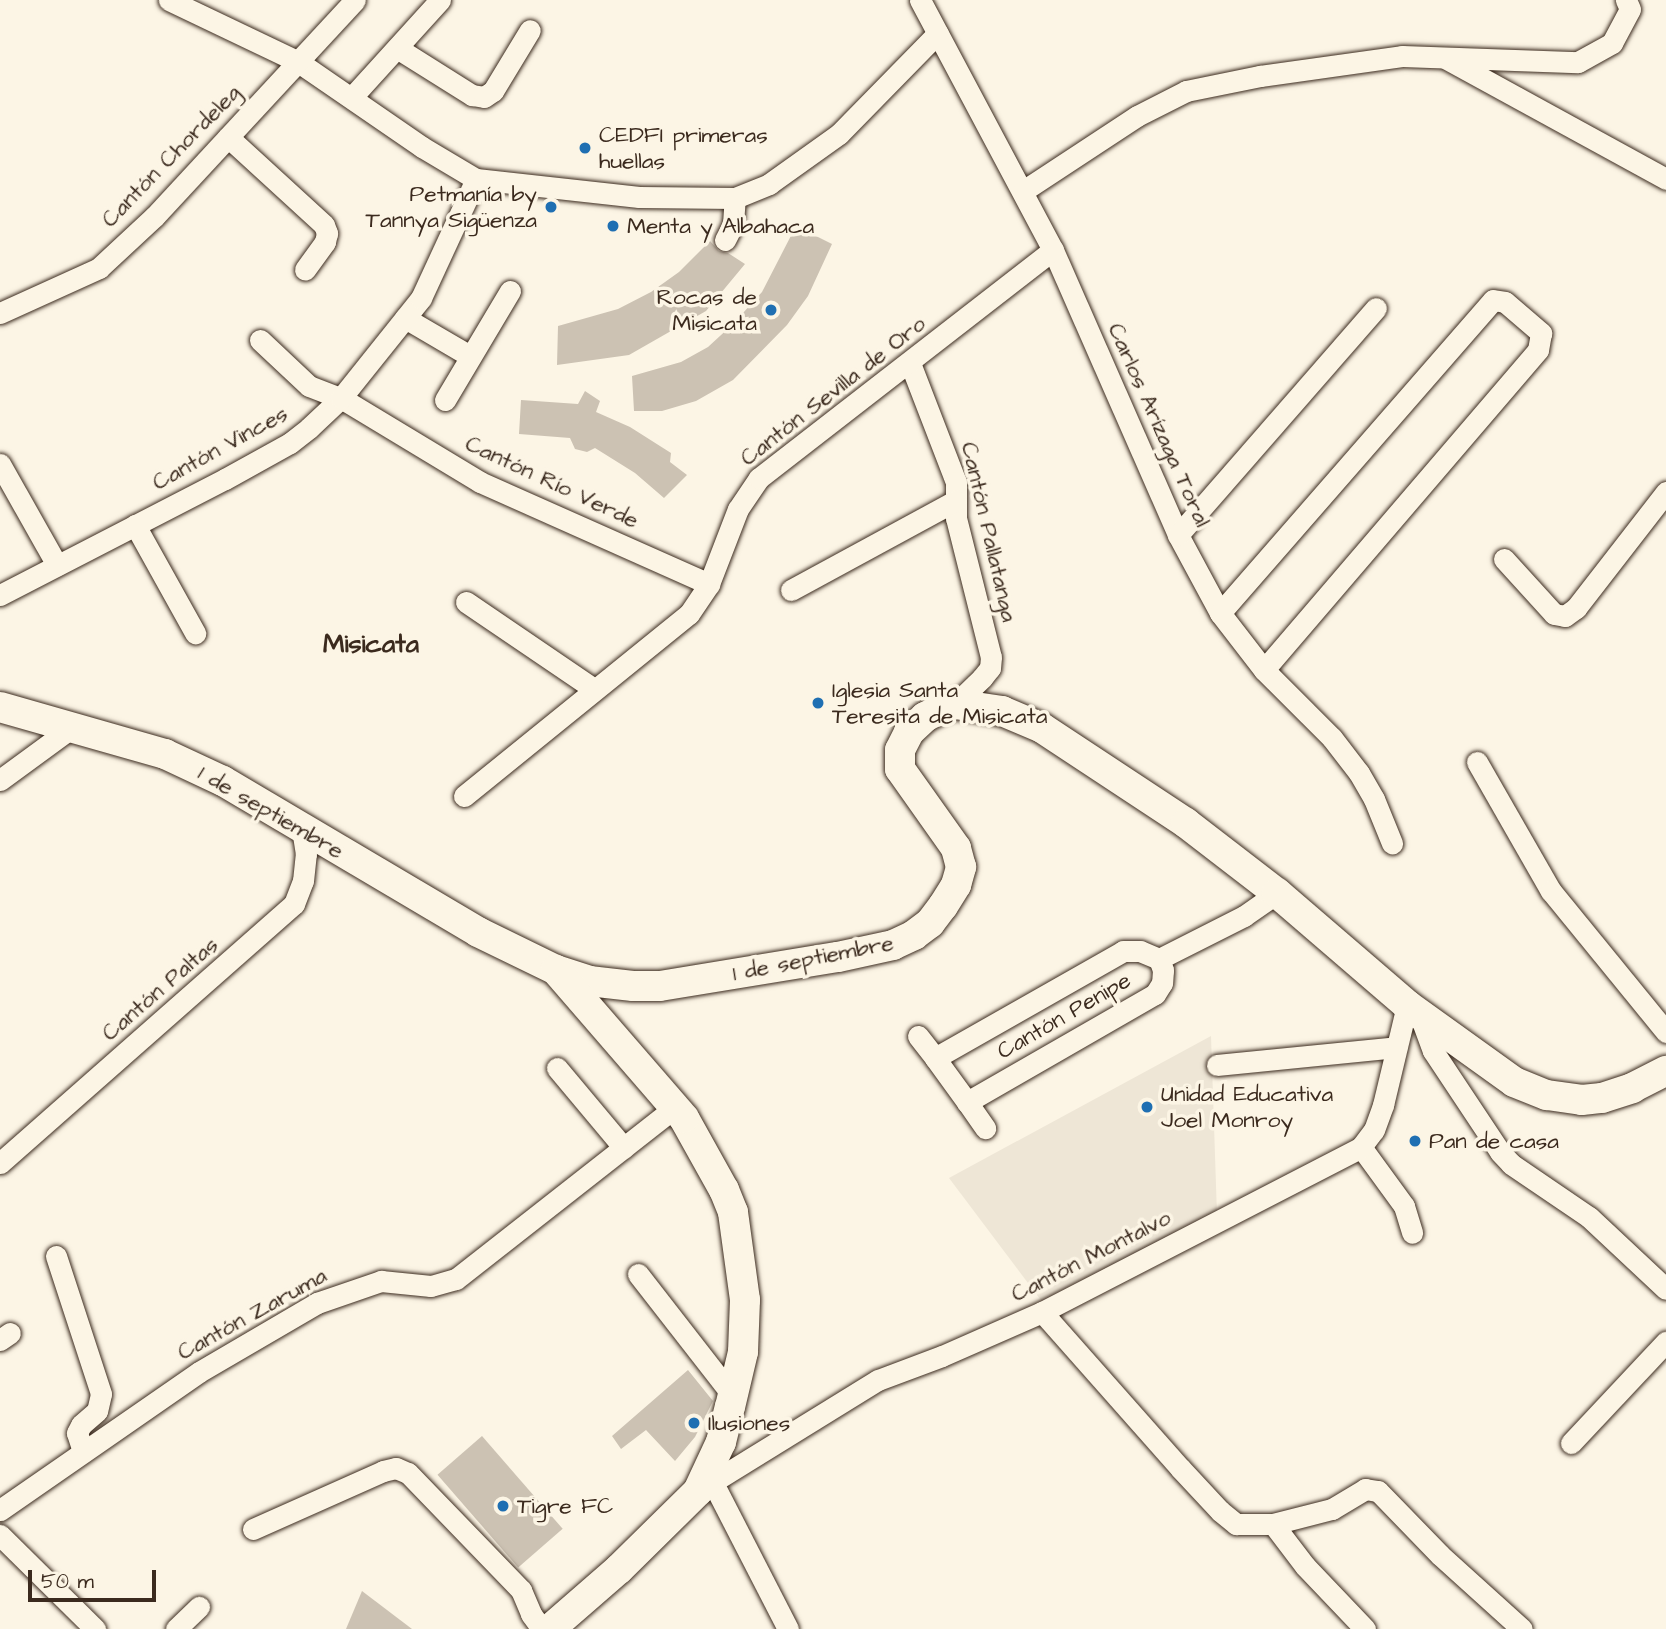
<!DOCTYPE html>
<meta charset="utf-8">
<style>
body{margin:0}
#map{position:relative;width:1666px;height:1629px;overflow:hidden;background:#fcf5e5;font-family:"Architects Daughter",sans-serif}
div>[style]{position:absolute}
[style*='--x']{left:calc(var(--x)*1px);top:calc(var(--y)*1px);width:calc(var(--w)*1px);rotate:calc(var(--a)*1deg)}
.built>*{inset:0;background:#eee6d6}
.building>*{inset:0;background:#ccc2b3;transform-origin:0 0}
.roads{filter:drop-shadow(0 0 2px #3b2a1e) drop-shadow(0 0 2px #3b2a1e)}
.street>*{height:21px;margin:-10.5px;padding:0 10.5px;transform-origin:10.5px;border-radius:10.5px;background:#fcf5e5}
.secondary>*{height:30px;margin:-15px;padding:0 15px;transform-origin:15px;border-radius:15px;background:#fcf5e5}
.dots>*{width:19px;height:19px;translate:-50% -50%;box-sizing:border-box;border:4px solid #fcf5e5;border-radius:50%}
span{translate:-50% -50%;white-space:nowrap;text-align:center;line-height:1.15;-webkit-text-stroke:7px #fcf5e5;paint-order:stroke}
.poi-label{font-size:23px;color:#3b2a1e}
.left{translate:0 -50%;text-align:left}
.right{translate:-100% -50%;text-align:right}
.street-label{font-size:23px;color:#3b2a1e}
.quarter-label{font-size:26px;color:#3b2a1e;font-weight:700}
.scale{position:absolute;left:28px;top:1570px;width:128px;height:32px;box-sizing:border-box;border:4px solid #3b2a1e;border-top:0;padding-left:9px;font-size:21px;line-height:24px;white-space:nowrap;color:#3b2a1e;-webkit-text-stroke:5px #fcf5e5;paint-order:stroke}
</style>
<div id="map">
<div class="built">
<i style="clip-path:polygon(1211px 1036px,1217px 1215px,1043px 1303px,949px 1178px)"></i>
</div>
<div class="building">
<i style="clip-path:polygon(796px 226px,832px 244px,808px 296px,787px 325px,733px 380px,696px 401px,662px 411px,634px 411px,632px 376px,681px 362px,708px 347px,733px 324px,762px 292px)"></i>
<i style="clip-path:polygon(710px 241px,719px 251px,728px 253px,745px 264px,706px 311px,629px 355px,557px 365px,558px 326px,618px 309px,651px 292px,679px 272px)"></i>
<i style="clip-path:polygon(585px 391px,600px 401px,596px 412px,630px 427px,671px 453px,670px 462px,687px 475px,664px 498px,635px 473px,595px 448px,587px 452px,575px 449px,570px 438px,519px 434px,521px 400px,578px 404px)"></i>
<i style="clip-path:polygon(688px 1370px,713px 1401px,695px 1437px,675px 1461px,646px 1430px,621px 1449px,612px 1436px)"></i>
<i style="left:482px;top:1436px;width:123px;height:59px;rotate:49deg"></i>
<i style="clip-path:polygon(362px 1591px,412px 1629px,346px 1629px)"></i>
</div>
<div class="roads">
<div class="street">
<i style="--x:169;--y:0;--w:142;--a:25.5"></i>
<i style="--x:297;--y:61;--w:152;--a:34.5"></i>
<i style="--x:422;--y:147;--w:63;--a:30.7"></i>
<i style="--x:476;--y:179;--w:164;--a:6.3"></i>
<i style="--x:639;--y:197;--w:96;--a:0.6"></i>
<i style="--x:735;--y:198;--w:37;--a:-22"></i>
<i style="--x:769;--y:184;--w:86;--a:-35.5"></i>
<i style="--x:839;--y:134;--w:141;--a:-45.6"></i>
<i style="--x:920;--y:0;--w:283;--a:62"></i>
<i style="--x:1053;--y:250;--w:311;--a:66.3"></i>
<i style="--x:1178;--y:535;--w:89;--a:61.7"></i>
<i style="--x:1220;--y:613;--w:72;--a:52.3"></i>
<i style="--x:1264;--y:670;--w:96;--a:45"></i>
<i style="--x:1332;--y:738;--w:44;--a:52.4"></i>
<i style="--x:1359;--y:773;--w:30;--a:60"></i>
<i style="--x:1374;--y:799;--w:48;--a:67.8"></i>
<i style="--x:397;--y:48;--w:89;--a:32.1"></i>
<i style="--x:472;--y:95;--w:12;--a:9"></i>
<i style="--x:484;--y:97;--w:11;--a:-34"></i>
<i style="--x:493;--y:91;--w:71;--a:-58.8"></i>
<i style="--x:1447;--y:59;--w:250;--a:28.7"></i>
<i style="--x:352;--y:97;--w:131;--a:-47.8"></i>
<i style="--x:228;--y:137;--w:130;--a:42.5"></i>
<i style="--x:324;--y:225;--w:9;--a:69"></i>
<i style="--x:327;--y:233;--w:9;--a:103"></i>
<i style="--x:325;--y:242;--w:34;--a:126"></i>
<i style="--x:1023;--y:191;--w:136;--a:-33.3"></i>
<i style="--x:1137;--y:116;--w:55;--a:-27"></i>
<i style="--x:1186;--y:91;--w:76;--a:-11.5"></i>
<i style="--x:1260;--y:76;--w:143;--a:-8"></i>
<i style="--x:1402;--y:56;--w:176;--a:2"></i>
<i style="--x:1578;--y:62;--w:39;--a:-29"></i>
<i style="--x:1612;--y:43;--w:38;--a:-62"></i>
<i style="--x:1630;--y:9;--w:10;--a:-114"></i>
<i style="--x:725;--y:240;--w:18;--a:-63"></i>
<i style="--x:733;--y:224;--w:26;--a:-86"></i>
<i style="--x:0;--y:313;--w:109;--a:-24.4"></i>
<i style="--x:99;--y:268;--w:76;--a:-42.9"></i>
<i style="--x:155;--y:216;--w:294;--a:-47.2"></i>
<i style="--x:405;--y:318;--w:75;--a:30.3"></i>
<i style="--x:260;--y:340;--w:67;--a:43.2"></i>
<i style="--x:309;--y:386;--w:34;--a:21"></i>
<i style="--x:341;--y:398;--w:162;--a:31.1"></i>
<i style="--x:480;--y:482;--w:251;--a:24"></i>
<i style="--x:910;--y:363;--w:128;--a:68.9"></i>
<i style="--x:956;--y:482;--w:36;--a:90"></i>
<i style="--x:956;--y:518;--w:143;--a:75.9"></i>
<i style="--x:991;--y:657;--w:11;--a:95"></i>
<i style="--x:990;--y:668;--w:13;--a:129"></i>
<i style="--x:982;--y:678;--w:37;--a:136"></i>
<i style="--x:445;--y:400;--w:127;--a:-59.2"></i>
<i style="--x:0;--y:464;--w:116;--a:60.6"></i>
<i style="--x:135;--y:525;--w:124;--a:60.9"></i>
<i style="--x:1178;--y:535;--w:301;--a:-48.9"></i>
<i style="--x:1504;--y:559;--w:74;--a:47.7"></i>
<i style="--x:1554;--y:614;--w:11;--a:10"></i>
<i style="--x:1565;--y:616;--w:14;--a:-36"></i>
<i style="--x:1576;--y:608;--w:147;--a:-52.2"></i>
<i style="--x:791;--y:590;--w:187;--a:-28.5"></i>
<i style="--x:0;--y:595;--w:253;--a:-27.3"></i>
<i style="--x:225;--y:479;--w:74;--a:-29"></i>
<i style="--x:290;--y:443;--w:24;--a:-38"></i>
<i style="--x:309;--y:428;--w:44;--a:-43.2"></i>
<i style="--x:341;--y:398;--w:128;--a:-51.3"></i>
<i style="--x:421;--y:298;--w:131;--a:-65.2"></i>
<i style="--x:466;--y:602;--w:155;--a:34.2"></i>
<i style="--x:1220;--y:613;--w:415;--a:-48.9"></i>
<i style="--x:1493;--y:300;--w:12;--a:9"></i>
<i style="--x:1505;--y:302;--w:48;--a:40.7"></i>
<i style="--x:1541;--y:333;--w:17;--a:100"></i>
<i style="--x:1538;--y:350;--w:421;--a:130.6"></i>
<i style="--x:1477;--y:762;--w:149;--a:60.2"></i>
<i style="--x:1551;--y:891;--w:182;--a:50.8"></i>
<i style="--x:0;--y:780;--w:88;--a:-36.2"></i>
<i style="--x:464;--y:796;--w:289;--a:-39"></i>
<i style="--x:689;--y:614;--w:36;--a:-56"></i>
<i style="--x:709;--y:584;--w:80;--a:-68.9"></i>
<i style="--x:738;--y:509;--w:37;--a:-56"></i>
<i style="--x:759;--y:478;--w:372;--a:-37.8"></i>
<i style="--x:1123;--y:951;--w:17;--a:0"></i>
<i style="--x:1140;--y:951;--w:21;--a:23"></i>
<i style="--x:1159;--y:959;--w:12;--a:70"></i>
<i style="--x:1163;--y:970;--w:13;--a:94"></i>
<i style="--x:1162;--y:983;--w:13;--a:122"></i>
<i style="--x:1155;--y:994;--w:217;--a:150.1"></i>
<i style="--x:967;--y:1102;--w:54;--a:-126"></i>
<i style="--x:935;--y:1058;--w:216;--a:-29.6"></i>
<i style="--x:1159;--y:959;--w:95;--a:-26.8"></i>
<i style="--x:1244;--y:916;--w:40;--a:-34.9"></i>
<i style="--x:1419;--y:1013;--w:40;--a:69.8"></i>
<i style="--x:1433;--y:1051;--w:121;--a:56.4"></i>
<i style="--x:1500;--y:1152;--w:16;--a:47"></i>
<i style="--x:1511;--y:1164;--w:94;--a:34.2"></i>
<i style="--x:1589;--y:1217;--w:105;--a:43.1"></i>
<i style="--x:918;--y:1036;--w:28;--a:52"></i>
<i style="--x:1217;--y:1065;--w:180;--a:-5.7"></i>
<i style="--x:557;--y:1068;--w:104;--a:50.1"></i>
<i style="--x:967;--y:1102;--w:32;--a:55"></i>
<i style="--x:1361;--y:1147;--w:73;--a:53.9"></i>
<i style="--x:1404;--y:1206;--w:28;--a:73"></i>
<i style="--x:0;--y:1163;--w:392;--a:-41.4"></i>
<i style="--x:294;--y:904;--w:25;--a:-69"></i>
<i style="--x:303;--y:881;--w:27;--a:-84"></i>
<i style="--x:306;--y:854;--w:26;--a:-99"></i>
<i style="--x:56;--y:1256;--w:145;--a:71.9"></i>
<i style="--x:101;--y:1394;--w:17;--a:103"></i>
<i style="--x:97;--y:1411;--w:21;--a:139"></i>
<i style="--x:81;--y:1425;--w:9;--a:117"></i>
<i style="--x:77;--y:1433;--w:20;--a:72"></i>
<i style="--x:638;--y:1274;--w:155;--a:52.1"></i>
<i style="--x:1042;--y:1312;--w:208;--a:48.5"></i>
<i style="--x:1180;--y:1468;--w:59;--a:47.1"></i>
<i style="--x:1220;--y:1511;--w:21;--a:39"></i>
<i style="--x:1236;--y:1524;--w:37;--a:0"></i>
<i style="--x:1273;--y:1524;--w:61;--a:-14.3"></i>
<i style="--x:1332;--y:1509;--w:39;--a:-31"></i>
<i style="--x:1365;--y:1489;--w:13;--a:9"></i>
<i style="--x:1378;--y:1491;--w:89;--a:45.9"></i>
<i style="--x:1440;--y:1555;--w:110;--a:42.1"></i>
<i style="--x:0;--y:1340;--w:12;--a:-35"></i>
<i style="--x:1571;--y:1443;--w:139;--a:-46.8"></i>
<i style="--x:713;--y:1483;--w:164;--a:62.8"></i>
<i style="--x:698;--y:1491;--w:211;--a:-31.7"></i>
<i style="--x:878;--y:1380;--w:68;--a:-20.6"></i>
<i style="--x:942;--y:1356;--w:109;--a:-23.7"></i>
<i style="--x:1042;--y:1312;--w:359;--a:-27.3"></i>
<i style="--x:1361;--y:1147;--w:21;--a:-53"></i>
<i style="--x:1374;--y:1130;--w:27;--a:-70"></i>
<i style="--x:1383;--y:1105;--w:103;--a:-76.5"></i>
<i style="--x:0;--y:1510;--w:242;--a:-34.7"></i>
<i style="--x:199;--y:1372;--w:137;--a:-30.3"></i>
<i style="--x:317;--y:1303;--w:68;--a:-19"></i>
<i style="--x:381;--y:1281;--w:50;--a:5.7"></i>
<i style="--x:431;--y:1286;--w:26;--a:-16"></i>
<i style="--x:456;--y:1279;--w:278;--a:-38.1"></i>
<i style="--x:1273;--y:1524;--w:53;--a:52.7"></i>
<i style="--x:1305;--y:1566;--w:87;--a:46.4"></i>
<i style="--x:253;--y:1529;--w:142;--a:-24"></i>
<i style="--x:383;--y:1471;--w:13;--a:-13"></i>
<i style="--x:396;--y:1468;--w:13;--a:23"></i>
<i style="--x:408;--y:1473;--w:163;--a:46"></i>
<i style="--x:521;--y:1590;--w:26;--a:67"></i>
<i style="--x:531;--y:1614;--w:19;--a:54"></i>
<i style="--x:0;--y:1535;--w:134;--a:44.7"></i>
<i style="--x:176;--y:1629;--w:32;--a:-44"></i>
</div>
<div class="secondary">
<i style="--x:0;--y:707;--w:172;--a:15.9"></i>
<i style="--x:165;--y:754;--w:64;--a:25"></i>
<i style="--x:223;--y:781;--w:296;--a:30.6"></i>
<i style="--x:478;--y:932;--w:87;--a:26"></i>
<i style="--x:556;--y:970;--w:35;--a:18"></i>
<i style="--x:589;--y:981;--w:44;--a:6.5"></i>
<i style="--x:633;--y:986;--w:27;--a:0"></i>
<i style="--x:660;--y:986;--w:180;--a:-9.3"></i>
<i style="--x:838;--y:957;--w:56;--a:-12.3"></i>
<i style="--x:893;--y:945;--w:23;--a:-25"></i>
<i style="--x:914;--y:935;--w:20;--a:-37"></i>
<i style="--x:930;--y:923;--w:21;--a:-53"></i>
<i style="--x:943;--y:906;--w:25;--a:-58"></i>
<i style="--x:956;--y:885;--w:19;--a:-74"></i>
<i style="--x:961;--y:867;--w:20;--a:-105"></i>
<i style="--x:956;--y:848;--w:97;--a:-125.3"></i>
<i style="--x:900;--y:769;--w:19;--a:-90"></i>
<i style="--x:900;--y:750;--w:20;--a:-63"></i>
<i style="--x:909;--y:732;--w:22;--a:-43"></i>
<i style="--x:925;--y:717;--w:20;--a:-27"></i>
<i style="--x:943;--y:708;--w:13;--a:-18"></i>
<i style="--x:955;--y:704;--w:48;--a:8.5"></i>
<i style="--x:1002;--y:711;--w:43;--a:23"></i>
<i style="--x:1042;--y:728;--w:173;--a:33.4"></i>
<i style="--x:1186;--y:823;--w:115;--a:37.6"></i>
<i style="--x:1277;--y:893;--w:172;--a:40.7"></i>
<i style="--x:1407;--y:1005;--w:132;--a:35.7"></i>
<i style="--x:1514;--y:1082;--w:35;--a:22"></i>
<i style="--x:1547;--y:1095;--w:35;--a:8"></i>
<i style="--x:1582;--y:1100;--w:20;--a:-6"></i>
<i style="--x:1602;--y:1098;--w:32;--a:-18"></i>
<i style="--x:1632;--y:1088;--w:38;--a:-27"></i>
<i style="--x:550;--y:1629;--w:91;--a:-41"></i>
<i style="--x:619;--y:1569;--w:111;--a:-44.6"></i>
<i style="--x:698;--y:1491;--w:54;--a:-64.9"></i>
<i style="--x:721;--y:1442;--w:36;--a:-76"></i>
<i style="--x:730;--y:1407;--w:57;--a:-76.7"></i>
<i style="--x:743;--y:1352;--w:52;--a:-87.8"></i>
<i style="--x:745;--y:1300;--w:89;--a:-97.8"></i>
<i style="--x:733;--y:1212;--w:24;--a:-112"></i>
<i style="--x:724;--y:1190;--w:82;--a:-119.1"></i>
<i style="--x:684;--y:1118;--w:196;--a:-130.9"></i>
</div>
</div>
<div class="dots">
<i style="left:585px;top:148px;background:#1f6fb2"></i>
<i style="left:551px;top:207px;background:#1f6fb2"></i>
<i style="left:613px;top:226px;background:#1f6fb2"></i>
<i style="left:771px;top:310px;background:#1f6fb2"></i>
<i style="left:818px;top:703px;background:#1f6fb2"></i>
<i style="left:1147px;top:1107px;background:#1f6fb2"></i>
<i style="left:1415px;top:1141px;background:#1f6fb2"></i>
<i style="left:694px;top:1423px;background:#1f6fb2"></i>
<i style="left:503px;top:1506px;background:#1f6fb2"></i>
</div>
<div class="poi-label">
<span class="left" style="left:599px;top:148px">CEDFI primeras<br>huellas</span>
<span class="right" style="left:537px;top:207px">Petmanía by<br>Tannya Sigüenza</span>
<span class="left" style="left:627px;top:226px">Menta y Albahaca</span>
<span class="right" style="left:757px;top:310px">Rocas de<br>Misicata</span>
<span class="left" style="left:832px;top:703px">Iglesia Santa<br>Teresita de Misicata</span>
<span class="left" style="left:1161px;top:1107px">Unidad Educativa<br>Joel Monroy</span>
<span class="left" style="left:1429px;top:1141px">Pan de casa</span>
<span class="left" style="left:708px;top:1423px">Ilusiones</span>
<span class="left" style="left:517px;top:1506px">Tigre FC</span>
</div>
<div class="street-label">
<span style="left:171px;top:156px;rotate:-46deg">Cantón Chordeleg</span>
<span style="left:833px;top:391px;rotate:-38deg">Cantón Sevilla de Oro</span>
<span style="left:1159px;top:425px;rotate:66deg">Carlos Arízaga Toral</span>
<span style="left:220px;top:448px;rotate:-29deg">Cantón Vinces</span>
<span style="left:552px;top:482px;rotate:25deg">Cantón Río Verde</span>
<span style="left:989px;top:532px;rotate:77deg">Cantón Pallatanga</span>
<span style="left:271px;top:812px;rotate:30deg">1 de septiembre</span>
<span style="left:813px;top:958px;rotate:-11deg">1 de septiembre</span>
<span style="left:160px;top:989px;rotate:-41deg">Cantón Paltas</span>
<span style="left:1064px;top:1016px;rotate:-30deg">Cantón Penipe</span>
<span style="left:1091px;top:1256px;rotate:-27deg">Cantón Montalvo</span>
<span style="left:252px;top:1314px;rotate:-29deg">Cantón Zaruma</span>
</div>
<div class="quarter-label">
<span style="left:371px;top:645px">Misicata</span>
</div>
<div class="scale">50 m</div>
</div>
